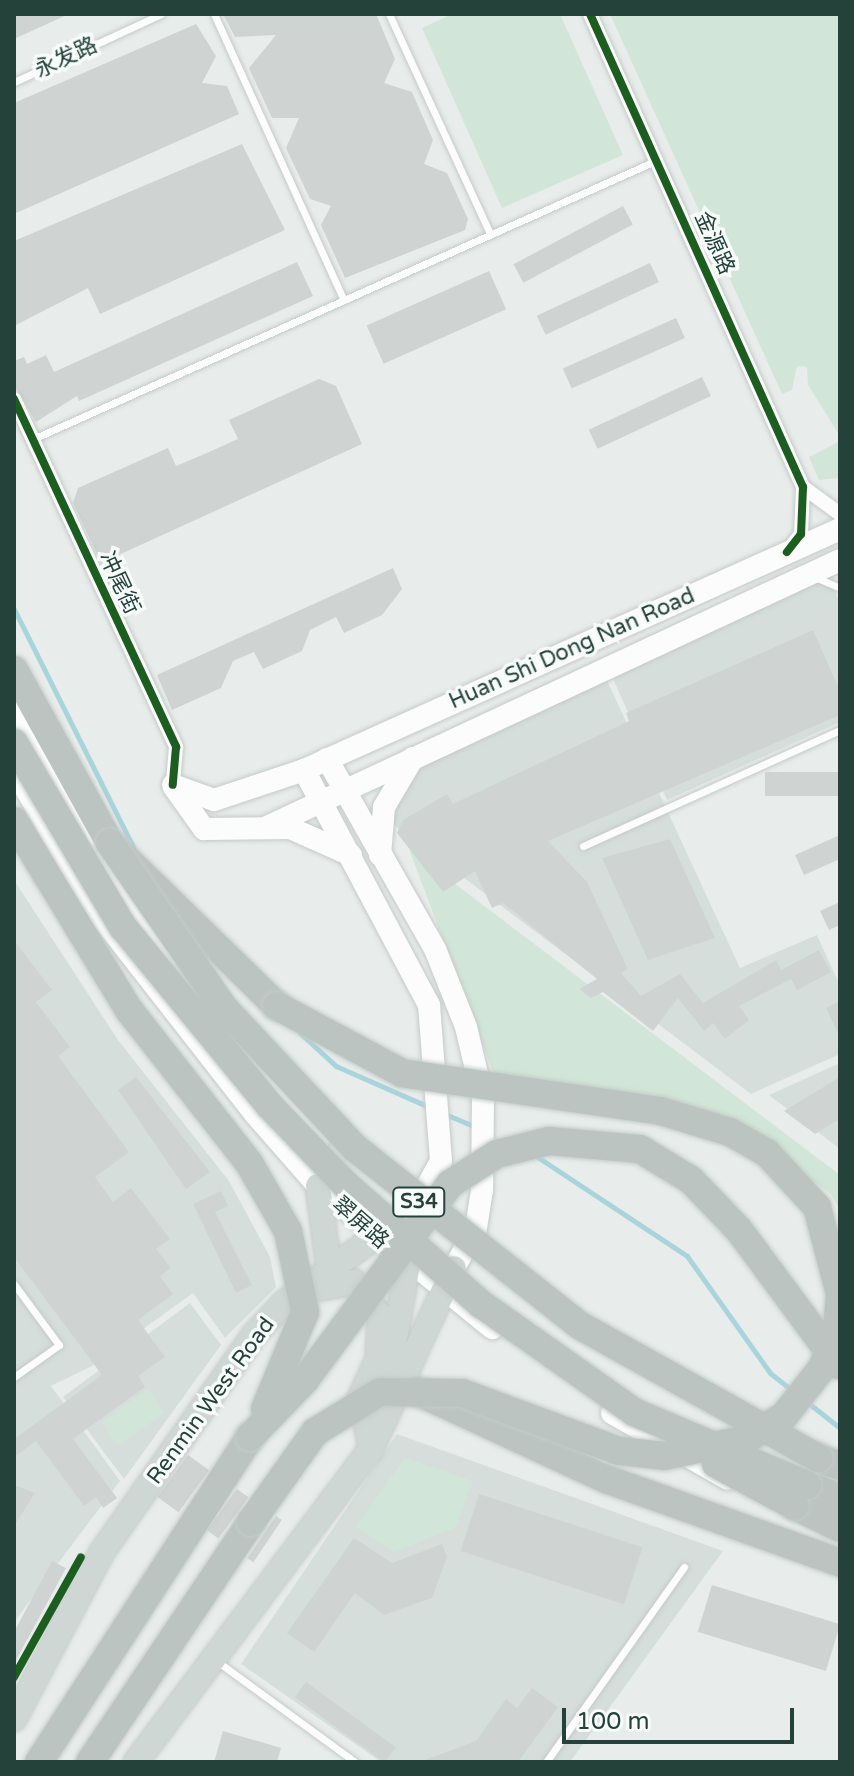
<!DOCTYPE html>
<meta charset="utf-8">
<style>
body{margin:0}
#map{position:relative;width:854px;height:1776px;overflow:hidden;background:#e8edeb;font-family:"Varela Round","Noto Sans SC",sans-serif}
div>[style]{position:absolute}
[style*='--x']{left:calc(var(--x)*1px);top:calc(var(--y)*1px);width:calc(var(--w)*1px);rotate:calc(var(--a)*1deg)}
.built>*{inset:0;background:#d6dedb}
.green>*{inset:0;background:#d1e6d8;transform-origin:0 0}
.stream>*{height:5px;margin:-2.5px;padding:0 2.5px;transform-origin:2.5px;border-radius:2.5px;background:#a9d4db}
.building>*{inset:0;background:#cfd4d2;transform-origin:0 0}
.roads{filter:drop-shadow(0 0 2px #c5cac8) drop-shadow(0 0 2px #c5cac8)}
.lane>*{height:7px;margin:-3.5px;padding:0 3.5px;transform-origin:3.5px;border-radius:3.5px;background:#fcfcfc}
.street>*{height:14px;margin:-7px;padding:0 7px;transform-origin:7px;border-radius:7px;background:#fcfcfc}
.secondary>*{height:22px;margin:-11px;padding:0 11px;transform-origin:11px;border-radius:11px;background:#fcfcfc}
.primary>*{height:24px;margin:-12px;padding:0 12px;transform-origin:12px;border-radius:12px;background:#cfd7d5}
.highway>*{height:28px;margin:-14px;padding:0 14px;transform-origin:14px;border-radius:14px;background:#bcc4c2}
.bridges{filter:drop-shadow(0 0 2px #c3ccc9) drop-shadow(0 0 2px #c3ccc9)}
.highway-bridge>*{height:28px;margin:-14px;padding:0 14px;transform-origin:14px;border-radius:14px;background:#bcc4c2}
.cycleway>*{height:8px;margin:-4px;padding:0 4px;transform-origin:4px;border-radius:4px;background:#1b5e20}
span{translate:-50% -50%;white-space:nowrap;text-align:center;line-height:1.15;-webkit-text-stroke:7px #f7fbf9;paint-order:stroke}
.shield-label span{padding:2px 6px;background:#f7fbf9;border:2px solid;border-radius:6px;-webkit-text-stroke-width:0}
.shield-label{font-size:20px;color:#24423a;font-weight:700}
.street-label{font-size:22px;color:#24423a}
.frame{position:absolute;inset:0;border:16px solid #24423a;pointer-events:none}
.scale{position:absolute;left:562px;top:1708px;width:232px;height:36px;box-sizing:border-box;border:4px solid #24423a;border-top:0;padding-left:10px;font-size:24px;line-height:28px;white-space:nowrap;color:#24423a;-webkit-text-stroke:6px #f7fbf9;paint-order:stroke}
</style>
<div id="map">
<div class="built">
<i style="clip-path:polygon(827px 575px,840px 603px,840px 722px,667px 800px,610px 672px)"></i>
<i style="clip-path:polygon(604px 674px,740px 968px,817px 935px,840px 986px,840px 1054px,751px 1094px,386px 819px,407px 764px)"></i>
<i style="clip-path:polygon(14px 880px,118px 1040px,229px 1181px,270px 1257px,276px 1287px,225px 1338px,193px 1293px,92px 1366px,51px 1386px,120px 1481px,14px 1622px)"></i>
<i style="clip-path:polygon(840px 1063px,840px 1149px,769px 1095px)"></i>
<i style="clip-path:polygon(190px 1303px,221px 1345px,124px 1479px,63px 1397px)"></i>
<i style="clip-path:polygon(397px 1434px,723px 1551px,570px 1762px,381px 1762px,241px 1664px)"></i>
</div>
<div class="green">
<i style="clip-path:polygon(452px 14px,560px 14px,623px 155px,502px 208px,422px 28px)"></i>
<i style="clip-path:polygon(610px 14px,840px 14px,840px 436px,808px 385px,807px 367px,797px 366px,792px 390px,782px 394px)"></i>
<i style="clip-path:polygon(840px 441px,840px 478px,819px 480px,809px 457px)"></i>
<i style="clip-path:polygon(409px 849px,840px 1175px,840px 1211px,831px 1194px,753px 1136px,498px 1085px)"></i>
<i style="left:148px;top:1389px;width:29px;height:57px;rotate:55deg"></i>
<i style="clip-path:polygon(405px 1458px,472px 1481px,456px 1527px,394px 1552px,356px 1527px)"></i>
</div>
<div class="stream">
<i style="--x:14;--y:609;--w:266;--a:63.4"></i>
<i style="--x:300;--y:1033;--w:49;--a:42.5"></i>
<i style="--x:336;--y:1066;--w:102;--a:23.8"></i>
<i style="--x:445;--y:1114;--w:34;--a:23"></i>
<i style="--x:536;--y:1156;--w:181;--a:33.5"></i>
<i style="--x:687;--y:1256;--w:143;--a:54.6"></i>
<i style="--x:770;--y:1373;--w:29;--a:38"></i>
<i style="--x:807;--y:1402;--w:42;--a:38.2"></i>
</div>
<div class="building">
<i style="clip-path:polygon(14px 14px,69px 14px,14px 39px)"></i>
<i style="clip-path:polygon(223px 14px,376px 14px,395px 59px,384px 83px,412px 92px,433px 140px,424px 164px,447px 173px,468px 219px,465px 230px,345px 278px,321px 225px,331px 206px,310px 199px,286px 148px,299px 118px,272px 118px,249px 68px,276px 35px,235px 37px)"></i>
<i style="clip-path:polygon(196px 24px,216px 56px,202px 83px,227px 86px,239px 114px,14px 214px,14px 103px)"></i>
<i style="clip-path:polygon(242px 144px,285px 230px,100px 314px,88px 288px,14px 326px,14px 241px)"></i>
<i style="left:623px;top:206px;width:21px;height:124px;rotate:62deg"></i>
<i style="clip-path:polygon(297px 262px,313px 296px,79px 401px,77px 396px,36px 422px,14px 385px,14px 361px,24px 357px,27px 364px,46px 355px,54px 372px)"></i>
<i style="left:650px;top:263px;width:21px;height:125px;rotate:65deg"></i>
<i style="left:489px;top:271px;width:42px;height:134px;rotate:66deg"></i>
<i style="left:676px;top:318px;width:22px;height:124px;rotate:66deg"></i>
<i style="left:702px;top:377px;width:21px;height:125px;rotate:65deg"></i>
<i style="clip-path:polygon(319px 379px,336px 386px,362px 444px,101px 563px,73px 503px,78px 488px,168px 448px,176px 466px,209px 452px,238px 439px,229px 420px)"></i>
<i style="clip-path:polygon(393px 568px,402px 589px,382px 615px,344px 633px,336px 617px,310px 630px,302px 651px,263px 669px,254px 652px,233px 661px,221px 688px,172px 710px,157px 675px)"></i>
<i style="clip-path:polygon(813px 630px,840px 691px,840px 715px,548px 841px,587px 882px,628px 969px,621px 973px,641px 996px,680px 974px,703px 1003px,776px 960px,781px 970px,819px 950px,831px 972px,797px 990px,791px 979px,739px 1006px,749px 1020px,725px 1039px,713px 1023px,704px 1031px,678px 998px,653px 1031px,603px 992px,591px 998px,579px 989px,597px 979px,503px 903px,492px 908px,475px 871px,443px 892px,397px 833px,403px 820px,447px 794px,453px 804px,629px 721px,626px 713px)"></i>
<i style="left:840px;top:772px;width:24px;height:75px;rotate:90deg"></i>
<i style="clip-path:polygon(840px 835px,840px 859px,804px 875px,795px 855px)"></i>
<i style="clip-path:polygon(670px 839px,715px 938px,648px 960px,602px 858px)"></i>
<i style="clip-path:polygon(840px 902px,840px 925px,829px 930px,820px 911px)"></i>
<i style="clip-path:polygon(14px 940px,52px 990px,36px 1002px,70px 1047px,58px 1056px,129px 1152px,95px 1177px,113px 1202px,131px 1188px,170px 1239px,156px 1249px,171px 1268px,160px 1276px,173px 1294px,138px 1320px,165px 1357px,138px 1376px,145px 1387px,73px 1439px,117px 1498px,103px 1508px,96px 1497px,84px 1506px,36px 1441px,14px 1457px,14px 1439px,102px 1375px,14px 1257px)"></i>
<i style="clip-path:polygon(840px 1001px,840px 1037px,826px 1008px)"></i>
<i style="clip-path:polygon(136px 1077px,210px 1172px,186px 1189px,118px 1090px)"></i>
<i style="clip-path:polygon(840px 1077px,840px 1119px,815px 1134px,784px 1111px)"></i>
<i style="clip-path:polygon(221px 1191px,228px 1206px,215px 1212px,252px 1285px,236px 1293px,193px 1204px)"></i>
<i style="left:188px;top:1455px;width:26px;height:52px;rotate:36deg"></i>
<i style="clip-path:polygon(14px 1485px,35px 1493px,14px 1526px)"></i>
<i style="left:237px;top:1489px;width:14px;height:51px;rotate:36deg"></i>
<i style="left:479px;top:1494px;width:172px;height:60px;rotate:18deg"></i>
<i style="left:276px;top:1516px;width:7px;height:51px;rotate:34deg"></i>
<i style="clip-path:polygon(354px 1538px,392px 1563px,442px 1544px,447px 1557px,432px 1598px,384px 1615px,355px 1593px,314px 1652px,287px 1633px)"></i>
<i style="clip-path:polygon(52px 1561px,66px 1568px,14px 1664px,14px 1632px)"></i>
<i style="left:712px;top:1585px;width:134px;height:49px;rotate:17deg"></i>
<i style="left:306px;top:1682px;width:111px;height:19px;rotate:36deg"></i>
<i style="clip-path:polygon(532px 1688px,558px 1707px,518px 1762px,419px 1762px,476px 1741px,506px 1699px,517px 1708px)"></i>
<i style="clip-path:polygon(223px 1731px,281px 1748px,277px 1762px,214px 1762px)"></i>
</div>
<div class="roads">
<div class="lane">
<i style="--x:214;--y:14;--w:314;--a:65.6"></i>
<i style="--x:389;--y:14;--w:242;--a:65.3"></i>
<i style="--x:14;--y:82;--w:162;--a:-24.8"></i>
<i style="--x:33;--y:439;--w:681;--a:-24.08"></i>
<i style="--x:817;--y:578;--w:25;--a:23"></i>
<i style="--x:583;--y:846;--w:282;--a:-24.3"></i>
<i style="--x:14;--y:1284;--w:76;--a:53.6"></i>
<i style="--x:59;--y:1345;--w:55;--a:144.6"></i>
<i style="--x:218;--y:1662;--w:170;--a:36.1"></i>
<i style="--x:546;--y:1762;--w:239;--a:-54.7"></i>
</div>
<div class="street">
<i style="--x:590;--y:14;--w:519;--a:65.76"></i>
<i style="--x:803;--y:487;--w:47;--a:92.4"></i>
<i style="--x:801;--y:534;--w:18;--a:128"></i>
<i style="--x:14;--y:399;--w:384;--a:65"></i>
<i style="--x:176;--y:747;--w:38;--a:95"></i>
<i style="--x:803;--y:487;--w:46;--a:36.1"></i>
</div>
<div class="secondary">
<i style="--x:14;--y:704;--w:279;--a:59.2"></i>
<i style="--x:157;--y:944;--w:93;--a:51.5"></i>
<i style="--x:327;--y:759;--w:219;--a:60.4"></i>
<i style="--x:435;--y:949;--w:84;--a:68.3"></i>
<i style="--x:466;--y:1027;--w:74;--a:76.7"></i>
<i style="--x:483;--y:1099;--w:91;--a:90.6"></i>
<i style="--x:482;--y:1190;--w:39;--a:99"></i>
<i style="--x:476;--y:1229;--w:45;--a:119.4"></i>
<i style="--x:14;--y:769;--w:167;--a:59.7"></i>
<i style="--x:98;--y:913;--w:255;--a:52"></i>
<i style="--x:255;--y:1114;--w:96;--a:48.8"></i>
<i style="--x:318;--y:1186;--w:225;--a:39.2"></i>
<i style="--x:304;--y:770;--w:266;--a:62"></i>
<i style="--x:429;--y:1005;--w:156;--a:85.6"></i>
<i style="--x:441;--y:1161;--w:33;--a:119"></i>
<i style="--x:425;--y:1190;--w:63;--a:136.9"></i>
<i style="--x:173;--y:785;--w:44;--a:20.1"></i>
<i style="--x:214;--y:800;--w:95;--a:-18.4"></i>
<i style="--x:304;--y:770;--w:588;--a:-24.21"></i>
<i style="--x:174;--y:787;--w:52;--a:54.5"></i>
<i style="--x:204;--y:829;--w:86;--a:-0.7"></i>
<i style="--x:290;--y:828;--w:67;--a:23.9"></i>
<i style="--x:269;--y:826;--w:630;--a:-24.98"></i>
<i style="--x:380;--y:855;--w:48;--a:-85.2"></i>
<i style="--x:384;--y:807;--w:57;--a:-59.4"></i>
<i style="--x:249;--y:1059;--w:106;--a:48.5"></i>
<i style="--x:612;--y:1413;--w:133;--a:29.6"></i>
</div>
<div class="primary">
<i style="--x:318;--y:1186;--w:83;--a:82.4"></i>
<i style="--x:311;--y:1290;--w:44;--a:-10.5"></i>
<i style="--x:354;--y:1282;--w:43;--a:52.6"></i>
<i style="--x:380;--y:1316;--w:43;--a:92.7"></i>
<i style="--x:378;--y:1359;--w:41;--a:114.7"></i>
<i style="--x:361;--y:1396;--w:54;--a:79.3"></i>
<i style="--x:390;--y:1367;--w:105;--a:-80.1"></i>
<i style="--x:408;--y:1264;--w:31;--a:-101"></i>
<i style="--x:14;--y:1719;--w:189;--a:-62.2"></i>
<i style="--x:102;--y:1552;--w:265;--a:-55"></i>
<i style="--x:254;--y:1335;--w:44;--a:-46.8"></i>
<i style="--x:284;--y:1303;--w:112;--a:-36"></i>
<i style="--x:136;--y:1762;--w:391;--a:-53.1"></i>
<i style="--x:371;--y:1449;--w:199;--a:-65.4"></i>
</div>
<div class="highway">
<i style="--x:14;--y:670;--w:198;--a:61"></i>
<i style="--x:110;--y:843;--w:233;--a:44.3"></i>
<i style="--x:416;--y:1391;--w:209;--a:24.9"></i>
<i style="--x:606;--y:1479;--w:249;--a:19.7"></i>
<i style="--x:818;--y:1458;--w:23;--a:20"></i>
<i style="--x:807;--y:1485;--w:35;--a:22"></i>
<i style="--x:795;--y:1506;--w:50;--a:26.1"></i>
<i style="--x:39;--y:1762;--w:387;--a:-57"></i>
<i style="--x:90;--y:1762;--w:289;--a:-56.1"></i>
</div>
</div>
<div class="bridges">
<div class="highway-bridge">
<i style="--x:14;--y:743;--w:214;--a:59.4"></i>
<i style="--x:123;--y:927;--w:230;--a:50.6"></i>
<i style="--x:269;--y:1105;--w:108;--a:46.1"></i>
<i style="--x:344;--y:1183;--w:183;--a:41.5"></i>
<i style="--x:481;--y:1304;--w:187;--a:35.2"></i>
<i style="--x:634;--y:1412;--w:188;--a:22.9"></i>
<i style="--x:14;--y:821;--w:221;--a:58.7"></i>
<i style="--x:129;--y:1010;--w:194;--a:51.9"></i>
<i style="--x:249;--y:1163;--w:78;--a:60.2"></i>
<i style="--x:288;--y:1231;--w:83;--a:78.1"></i>
<i style="--x:305;--y:1312;--w:105;--a:112.4"></i>
<i style="--x:110;--y:843;--w:199;--a:55.4"></i>
<i style="--x:223;--y:1007;--w:193;--a:46.9"></i>
<i style="--x:355;--y:1148;--w:285;--a:38.3"></i>
<i style="--x:579;--y:1325;--w:274;--a:29.1"></i>
<i style="--x:250;--y:1437;--w:79;--a:-46"></i>
<i style="--x:305;--y:1380;--w:244;--a:-53.5"></i>
<i style="--x:450;--y:1184;--w:56;--a:-32.6"></i>
<i style="--x:497;--y:1154;--w:54;--a:-14"></i>
<i style="--x:549;--y:1141;--w:91;--a:5"></i>
<i style="--x:640;--y:1149;--w:60;--a:31.3"></i>
<i style="--x:691;--y:1180;--w:69;--a:46.2"></i>
<i style="--x:739;--y:1230;--w:168;--a:53.5"></i>
<i style="--x:716;--y:1464;--w:89;--a:28"></i>
<i style="--x:251;--y:1522;--w:110;--a:-54.6"></i>
<i style="--x:315;--y:1432;--w:76;--a:-31.6"></i>
<i style="--x:380;--y:1392;--w:82;--a:0.7"></i>
<i style="--x:462;--y:1393;--w:167;--a:20.3"></i>
<i style="--x:619;--y:1451;--w:45;--a:6.3"></i>
<i style="--x:664;--y:1456;--w:85;--a:-11.6"></i>
<i style="--x:747;--y:1439;--w:44;--a:-31.9"></i>
<i style="--x:784;--y:1416;--w:61;--a:-51.6"></i>
<i style="--x:822;--y:1368;--w:42;--a:-69"></i>
<i style="--x:837;--y:1329;--w:35;--a:-85"></i>
<i style="--x:840;--y:1294;--w:90;--a:-104.8"></i>
<i style="--x:817;--y:1207;--w:74;--a:-132.8"></i>
<i style="--x:767;--y:1153;--w:43;--a:-150.4"></i>
<i style="--x:730;--y:1132;--w:72;--a:-163.1"></i>
<i style="--x:661;--y:1111;--w:262;--a:-171.7"></i>
<i style="--x:402;--y:1073;--w:142;--a:-151.8"></i>
</div>
</div>
<div class="cycleway">
<i style="--x:590;--y:14;--w:519;--a:65.76"></i>
<i style="--x:803;--y:487;--w:47;--a:92.4"></i>
<i style="--x:801;--y:534;--w:23;--a:128"></i>
<i style="--x:14;--y:399;--w:384;--a:65"></i>
<i style="--x:176;--y:747;--w:38;--a:95"></i>
<i style="--x:14;--y:1677;--w:137;--a:-60.8"></i>
</div>
<div class="shield-label">
<span style="left:419px;top:1202px">S34</span>
</div>
<div class="street-label">
<span style="left:66px;top:58px;rotate:-25deg">永发路</span>
<span style="left:714px;top:243px;rotate:66deg">金源路</span>
<span style="left:119px;top:583px;rotate:65deg">冲尾街</span>
<span style="left:572px;top:649px;rotate:-24deg">Huan Shi Dong Nan Road</span>
<span style="left:360px;top:1223px;rotate:41deg">翠屏路</span>
<span style="left:211px;top:1401px;rotate:-54deg">Renmin West Road</span>
</div>
<div class="frame"></div>
<div class="scale">100 m</div>
</div>
